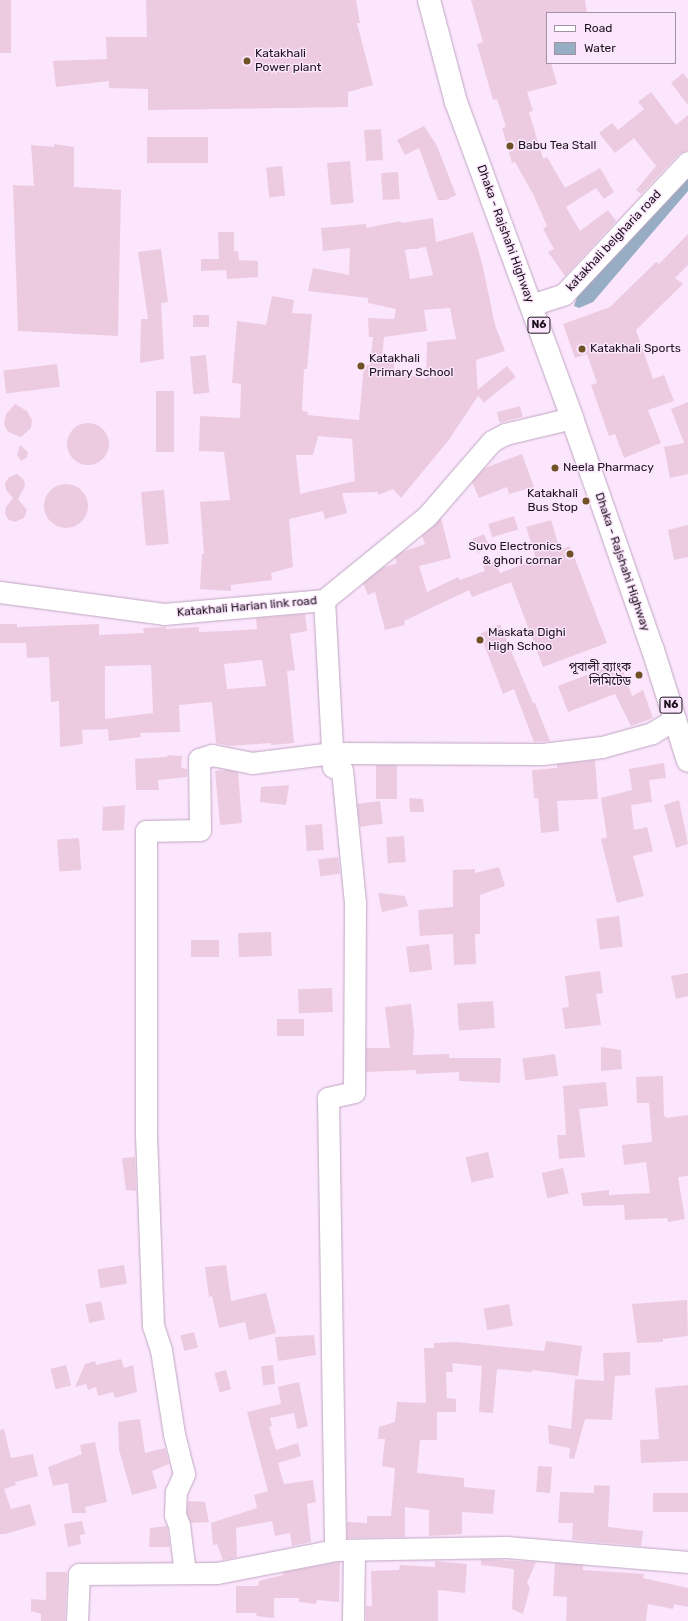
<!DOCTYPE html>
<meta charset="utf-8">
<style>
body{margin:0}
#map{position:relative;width:688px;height:1621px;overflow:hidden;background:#fce6fd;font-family:Rubik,"Noto Sans Bengali",sans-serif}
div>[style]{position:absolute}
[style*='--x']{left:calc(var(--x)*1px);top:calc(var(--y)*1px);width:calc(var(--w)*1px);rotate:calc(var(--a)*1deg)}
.water>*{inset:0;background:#97adc3}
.building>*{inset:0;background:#eccbe1;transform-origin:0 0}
.round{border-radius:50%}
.roads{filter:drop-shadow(0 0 1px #bfa6c1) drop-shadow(0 0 1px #bfa6c1)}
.minor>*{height:21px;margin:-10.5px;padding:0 10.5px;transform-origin:10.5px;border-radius:10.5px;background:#fff}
.highway>*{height:22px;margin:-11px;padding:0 11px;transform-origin:11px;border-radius:11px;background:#fff}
.dots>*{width:11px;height:11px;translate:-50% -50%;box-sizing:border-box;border:2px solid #fce6fd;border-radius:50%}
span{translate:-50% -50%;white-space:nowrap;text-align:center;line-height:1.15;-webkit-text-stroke:3px #fce6fd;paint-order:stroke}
.shield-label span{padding:1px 3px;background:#fce6fd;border:1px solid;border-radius:3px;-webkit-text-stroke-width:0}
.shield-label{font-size:11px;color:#1c131d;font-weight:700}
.poi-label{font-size:12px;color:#1c131d}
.left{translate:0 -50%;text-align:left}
.right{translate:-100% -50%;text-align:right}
.street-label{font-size:12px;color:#1c131d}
.legend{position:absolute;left:546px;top:12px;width:130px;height:52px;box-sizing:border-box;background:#fce6fd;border:1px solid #a292a3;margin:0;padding:5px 7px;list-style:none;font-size:12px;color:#1c131d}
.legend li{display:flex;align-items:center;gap:8px;height:20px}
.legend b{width:20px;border:1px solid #a292a3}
</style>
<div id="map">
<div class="water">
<i style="clip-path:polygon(688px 176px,688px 191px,593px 302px,579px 308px,574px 306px,577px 297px)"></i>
</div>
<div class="building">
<i style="left:0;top:0;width:11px;height:53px"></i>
<i style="clip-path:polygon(146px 0,356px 0,360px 23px,357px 23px,373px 85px,348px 92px,348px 107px,148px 110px,148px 89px,109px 88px,109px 81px,56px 87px,53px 61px,107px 59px,106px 37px,147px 37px)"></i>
<i style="clip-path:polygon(471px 0,585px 0,587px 13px,547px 13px,547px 63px,551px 63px,557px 84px,527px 92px,533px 111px,529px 112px,543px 159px,547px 157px,565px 188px,600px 168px,614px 192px,604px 199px,596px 188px,566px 207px,580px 231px,608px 210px,616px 221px,565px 276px,548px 252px,554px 249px,543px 229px,547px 226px,533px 194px,515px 162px,512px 163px,502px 128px,506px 127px,497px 99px,493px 100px,477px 44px,483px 42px)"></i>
<i style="clip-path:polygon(683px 73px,688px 79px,688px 105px,671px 83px)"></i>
<i style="clip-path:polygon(651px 92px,676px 125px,688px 115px,688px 150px,679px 154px,641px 194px,636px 190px,656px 166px,634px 138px,615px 153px,599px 133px,612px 123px,618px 130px,644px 109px,638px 102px)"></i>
<i style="clip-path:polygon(424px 126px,437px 146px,456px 195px,446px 200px,438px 200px,419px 148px,405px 155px,397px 140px)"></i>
<i style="left:381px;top:129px;width:31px;height:17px;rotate:86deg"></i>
<i style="left:147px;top:137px;width:61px;height:26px"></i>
<i style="clip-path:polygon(54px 144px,74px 147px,74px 187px,121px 190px,118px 336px,18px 331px,13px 185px,34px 186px,31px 145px,54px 147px)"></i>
<i style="left:350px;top:161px;width:42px;height:23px;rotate:85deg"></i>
<i style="left:282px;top:166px;width:30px;height:16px;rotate:84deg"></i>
<i style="left:398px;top:172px;width:27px;height:17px;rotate:86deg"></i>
<i style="clip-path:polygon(evenodd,433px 218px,436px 242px,473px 232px,482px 263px,495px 325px,505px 351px,476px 360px,478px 396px,448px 441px,401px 498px,393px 489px,378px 495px,378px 492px,342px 493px,347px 513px,325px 519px,323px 511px,289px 519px,293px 567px,271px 573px,272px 580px,231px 585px,231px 591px,200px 589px,202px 554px,204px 554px,200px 502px,230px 500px,224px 452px,199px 451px,200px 416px,240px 418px,241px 384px,232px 383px,237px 321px,266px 325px,272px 296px,294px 300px,292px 313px,312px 314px,307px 369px,304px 369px,302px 411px,308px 412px,307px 415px,359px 420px,364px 365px,370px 365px,373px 337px,369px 337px,368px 318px,394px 319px,396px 309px,368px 303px,368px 298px,308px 291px,313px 268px,349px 275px,350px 248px,323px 251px,321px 228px,366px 224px,366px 228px,401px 221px,401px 223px,433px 218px,426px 247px,433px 275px,410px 279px,405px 250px,426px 247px,433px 218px,450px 308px,456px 339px,427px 342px,426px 379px,394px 372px,394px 360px,382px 360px,384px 337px,427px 331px,424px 310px,450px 308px,433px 218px,318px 436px,352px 439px,355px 481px,300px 494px,296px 455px,313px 455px,318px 436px)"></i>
<i style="clip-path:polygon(218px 232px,234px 232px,234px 251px,238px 251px,239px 260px,258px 261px,258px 277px,227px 279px,226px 270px,201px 271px,201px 259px,219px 259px)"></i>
<i style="clip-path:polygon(688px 234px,688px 265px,675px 278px,683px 284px,636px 330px,653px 379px,664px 375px,674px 401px,648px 410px,661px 443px,624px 458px,615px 434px,609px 436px,591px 385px,597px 383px,587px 354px,575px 358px,563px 324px,610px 307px,656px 262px,659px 264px)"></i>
<i style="clip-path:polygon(161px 249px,168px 302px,161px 303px,164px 359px,140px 363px,141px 319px,148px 319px,138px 252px)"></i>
<i style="left:193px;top:315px;width:16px;height:12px"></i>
<i style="left:206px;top:355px;width:38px;height:16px;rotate:85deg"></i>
<i style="left:57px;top:364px;width:23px;height:54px;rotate:83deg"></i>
<i style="left:507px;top:366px;width:14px;height:41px;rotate:51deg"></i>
<i style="left:156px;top:391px;width:18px;height:61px"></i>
<i style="clip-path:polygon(688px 402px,688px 474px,670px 478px,664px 447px,684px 443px,671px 409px)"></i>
<i style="clip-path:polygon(15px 404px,27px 411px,32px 420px,31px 428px,21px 437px,8px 432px,4px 424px,6px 414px)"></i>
<i style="left:520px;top:406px;width:11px;height:24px;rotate:75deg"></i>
<i class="round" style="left:67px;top:423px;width:42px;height:42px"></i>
<i style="clip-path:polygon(20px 445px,28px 452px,27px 457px,21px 461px,17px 455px)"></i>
<i style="clip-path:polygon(522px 454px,534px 487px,509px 494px,507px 487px,479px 498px,472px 482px,485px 468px)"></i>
<i style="clip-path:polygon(17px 474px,24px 480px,25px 486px,18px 499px,27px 510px,24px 518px,15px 522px,9px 520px,5px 514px,6px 507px,13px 498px,6px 490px,5px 483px,9px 477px)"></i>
<i class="round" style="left:44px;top:484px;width:44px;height:44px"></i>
<i style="left:164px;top:490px;width:54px;height:23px;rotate:85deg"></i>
<i style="left:514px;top:516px;width:14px;height:27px;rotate:73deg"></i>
<i style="clip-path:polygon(441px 518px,451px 558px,419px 566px,427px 592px,458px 577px,460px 580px,485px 571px,483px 566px,495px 560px,500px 573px,536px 559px,526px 527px,551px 520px,560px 550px,570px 546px,607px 643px,543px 667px,511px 582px,472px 597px,469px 590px,404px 621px,405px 625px,385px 630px,375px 592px,368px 595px,363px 583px,382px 568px,397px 563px,395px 557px,402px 552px,425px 544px,422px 536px)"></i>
<i style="clip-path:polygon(688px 525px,688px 557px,674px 560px,668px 530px)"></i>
<i style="left:484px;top:534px;width:15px;height:13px;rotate:67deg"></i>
<i style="clip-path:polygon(evenodd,305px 614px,307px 631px,290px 634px,295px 670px,287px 671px,294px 743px,271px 745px,271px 743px,229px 746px,216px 743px,212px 702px,179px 705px,180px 732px,140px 733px,141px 737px,109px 741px,108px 729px,82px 730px,83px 744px,60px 747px,59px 701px,51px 702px,49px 657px,27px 658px,26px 643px,0 643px,0 624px,17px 624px,17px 627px,99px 624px,99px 635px,144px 633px,143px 628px,166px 627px,166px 629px,199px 627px,199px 632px,227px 631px,257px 629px,256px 618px,305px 614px,262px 660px,266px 686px,227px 689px,224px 664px,262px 660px,305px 614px,151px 665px,153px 713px,105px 719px,105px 666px,151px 665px)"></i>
<i style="clip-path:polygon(500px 624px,533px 703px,535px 703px,550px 741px,534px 742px,514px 689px,503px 694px,480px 634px)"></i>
<i style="clip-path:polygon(620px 662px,632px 696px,643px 690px,653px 718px,631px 726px,615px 694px,568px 712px,558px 686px)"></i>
<i style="clip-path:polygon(168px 755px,182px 756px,181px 768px,187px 769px,187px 777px,158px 780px,159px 790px,136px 790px,135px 759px,167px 757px)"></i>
<i style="clip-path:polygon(595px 760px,598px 799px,557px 801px,559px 831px,541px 833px,538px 798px,534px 798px,532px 770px,557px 768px,557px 764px)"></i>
<i style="clip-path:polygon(664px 763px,666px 778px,649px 780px,652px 802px,631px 805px,634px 830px,647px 827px,653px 851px,633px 856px,644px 896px,617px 903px,601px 839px,607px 837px,601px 798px,632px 790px,629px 769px)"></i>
<i style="left:376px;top:765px;width:21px;height:34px"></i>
<i style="clip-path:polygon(227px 770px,238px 772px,242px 823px,220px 825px,215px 771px)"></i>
<i style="clip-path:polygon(289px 785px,286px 805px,260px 802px,261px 787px)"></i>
<i style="clip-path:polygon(409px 798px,423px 799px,424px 812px,410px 812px)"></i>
<i style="clip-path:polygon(679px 800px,688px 844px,676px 848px,664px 805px)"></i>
<i style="left:380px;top:801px;width:23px;height:23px;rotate:83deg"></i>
<i style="clip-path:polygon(125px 805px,124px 830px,102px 831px,103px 807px)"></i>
<i style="left:322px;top:824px;width:26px;height:17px;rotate:86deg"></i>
<i style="left:404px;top:836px;width:26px;height:18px;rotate:86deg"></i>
<i style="left:79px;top:838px;width:32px;height:22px;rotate:86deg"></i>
<i style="left:338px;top:857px;width:17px;height:20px;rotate:83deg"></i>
<i style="clip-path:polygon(499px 867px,505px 886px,480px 895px,480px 934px,475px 934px,476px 964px,454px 965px,453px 934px,420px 936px,418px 910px,453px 907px,453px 870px,475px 869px,475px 873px)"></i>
<i style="clip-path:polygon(378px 893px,405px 896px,408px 906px,382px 912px)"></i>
<i style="left:619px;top:916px;width:31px;height:23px;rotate:83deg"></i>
<i style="left:271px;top:932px;width:24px;height:33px;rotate:88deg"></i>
<i style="left:191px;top:940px;width:28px;height:17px"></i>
<i style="left:429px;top:944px;width:26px;height:23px;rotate:83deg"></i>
<i style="clip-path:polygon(600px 971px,603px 993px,596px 994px,601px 1025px,565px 1029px,562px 1008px,569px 1007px,565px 976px)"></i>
<i style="clip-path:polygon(688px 973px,688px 996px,676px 999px,671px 976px)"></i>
<i style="left:332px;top:988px;width:24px;height:34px;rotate:88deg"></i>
<i style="left:493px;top:1001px;width:27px;height:36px;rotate:86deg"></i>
<i style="clip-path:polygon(411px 1004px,414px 1031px,413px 1055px,449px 1054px,449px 1058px,501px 1058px,500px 1083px,459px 1081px,459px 1072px,416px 1074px,416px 1070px,366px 1072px,366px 1048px,390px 1048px,385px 1007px)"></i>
<i style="left:277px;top:1019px;width:27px;height:17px"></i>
<i style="clip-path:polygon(601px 1047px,621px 1050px,622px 1069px,601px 1071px)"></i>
<i style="left:555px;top:1054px;width:22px;height:33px;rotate:82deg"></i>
<i style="clip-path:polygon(663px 1076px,664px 1116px,667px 1118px,688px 1115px,688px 1176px,678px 1177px,685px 1219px,668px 1222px,667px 1218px,625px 1220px,624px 1205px,583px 1206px,581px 1193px,609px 1190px,609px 1195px,650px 1193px,646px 1162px,624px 1165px,622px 1145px,652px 1142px,649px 1103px,637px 1103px,636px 1077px)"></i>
<i style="clip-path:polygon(606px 1082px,608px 1106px,579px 1109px,585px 1157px,559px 1159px,557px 1135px,566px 1135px,563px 1086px)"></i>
<i style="left:488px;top:1152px;width:26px;height:23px;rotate:77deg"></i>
<i style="clip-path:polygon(135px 1157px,136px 1191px,126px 1190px,122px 1158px)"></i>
<i style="left:563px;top:1168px;width:26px;height:22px;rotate:77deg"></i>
<i style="left:124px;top:1265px;width:19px;height:27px;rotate:81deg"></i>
<i style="clip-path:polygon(226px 1265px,231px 1301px,266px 1293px,276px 1333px,249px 1340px,245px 1322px,219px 1328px,212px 1296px,209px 1297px,205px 1267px)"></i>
<i style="clip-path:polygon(687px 1300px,688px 1336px,663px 1339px,663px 1342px,637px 1343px,632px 1304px)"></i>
<i style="left:101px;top:1301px;width:19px;height:16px;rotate:78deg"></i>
<i style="left:509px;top:1304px;width:22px;height:26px;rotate:80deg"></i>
<i style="left:194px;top:1332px;width:16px;height:14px;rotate:76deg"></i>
<i style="clip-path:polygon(314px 1335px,316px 1355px,278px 1361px,275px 1337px)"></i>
<i style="clip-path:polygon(546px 1341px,582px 1346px,578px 1376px,532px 1370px,532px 1372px,497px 1369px,493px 1413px,479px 1412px,482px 1366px,452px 1363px,453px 1372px,446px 1372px,447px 1398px,456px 1399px,456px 1412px,437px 1412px,437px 1440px,420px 1440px,417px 1473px,464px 1478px,464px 1487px,495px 1490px,493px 1514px,462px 1512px,462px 1534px,429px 1536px,429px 1510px,405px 1507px,405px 1537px,347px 1538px,347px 1522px,367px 1523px,367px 1516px,391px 1516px,395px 1468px,382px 1466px,385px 1439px,378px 1439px,379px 1427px,395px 1422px,397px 1402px,426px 1403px,424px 1348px,434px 1348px,434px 1343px,456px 1342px,544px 1351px)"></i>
<i style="clip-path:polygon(630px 1352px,630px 1375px,615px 1376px,612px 1420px,585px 1419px,574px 1459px,569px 1458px,570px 1448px,549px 1444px,548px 1425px,571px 1429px,575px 1379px,604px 1381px,603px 1353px)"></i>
<i style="clip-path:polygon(121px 1359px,124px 1368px,133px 1365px,137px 1392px,115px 1398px,113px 1392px,98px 1396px,96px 1387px,88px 1390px,86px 1384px,75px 1387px,85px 1364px,95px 1361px,96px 1365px)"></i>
<i style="left:66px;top:1365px;width:21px;height:16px;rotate:76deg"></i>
<i style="left:273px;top:1365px;width:19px;height:12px;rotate:84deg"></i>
<i style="left:226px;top:1370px;width:20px;height:12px;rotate:75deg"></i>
<i style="clip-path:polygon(299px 1382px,308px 1426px,297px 1429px,294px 1413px,270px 1418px,272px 1426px,269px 1427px,276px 1450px,298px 1443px,301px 1456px,278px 1463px,284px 1484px,313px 1480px,316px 1502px,307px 1504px,311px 1542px,292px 1546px,290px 1533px,275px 1536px,272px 1521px,236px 1528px,237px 1557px,223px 1560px,217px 1544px,213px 1545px,211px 1523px,257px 1508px,254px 1495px,268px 1491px,247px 1412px,281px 1404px,278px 1387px)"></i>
<i style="clip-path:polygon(688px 1385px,688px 1461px,641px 1463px,640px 1440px,659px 1439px,655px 1388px)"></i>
<i style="clip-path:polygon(140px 1419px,145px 1453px,165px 1448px,169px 1464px,152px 1471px,157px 1488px,132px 1495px,119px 1450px,118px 1422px)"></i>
<i style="clip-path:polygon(4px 1429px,11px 1458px,33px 1454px,38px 1476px,15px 1482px,16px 1485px,4px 1489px,11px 1509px,30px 1504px,36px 1525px,5px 1534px,0 1534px,0 1430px)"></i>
<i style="clip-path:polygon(95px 1442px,107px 1502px,85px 1507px,86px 1513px,72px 1513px,68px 1483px,53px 1486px,48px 1467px,82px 1454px,80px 1445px)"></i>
<i style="left:538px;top:1466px;width:14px;height:26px;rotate:4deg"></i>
<i style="clip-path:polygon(594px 1485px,610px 1486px,608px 1527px,643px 1531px,641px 1546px,572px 1540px,573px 1523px,558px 1523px,560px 1492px,594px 1493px)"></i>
<i style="left:688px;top:1493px;width:19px;height:35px;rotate:90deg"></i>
<i style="clip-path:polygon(188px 1501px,205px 1502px,209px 1522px,191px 1523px,187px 1513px)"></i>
<i style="clip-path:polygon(82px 1521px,85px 1534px,80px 1535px,81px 1544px,68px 1547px,64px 1524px)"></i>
<i style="clip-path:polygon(167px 1526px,170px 1547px,149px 1547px,150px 1528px)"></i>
<i style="clip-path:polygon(481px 1559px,536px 1562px,527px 1583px,530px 1588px,523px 1614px,512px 1609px,514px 1569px,481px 1565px)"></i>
<i style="clip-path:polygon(435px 1561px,467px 1564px,465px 1593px,438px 1590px,438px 1621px,366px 1621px,366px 1606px,372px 1606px,371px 1571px,399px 1570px,400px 1565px,435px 1567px)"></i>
<i style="clip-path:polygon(340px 1562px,339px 1602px,317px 1600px,316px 1604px,299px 1602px,299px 1598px,274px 1598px,274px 1618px,256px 1616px,257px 1613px,236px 1613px,236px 1586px,258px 1586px,259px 1581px,283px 1575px,283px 1572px)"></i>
<i style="clip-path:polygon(555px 1563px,583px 1565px,583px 1570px,644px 1574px,643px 1578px,688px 1588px,688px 1607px,674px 1604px,673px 1609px,648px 1604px,646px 1621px,566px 1621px,567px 1597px,553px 1596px)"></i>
<i style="clip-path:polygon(46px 1572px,67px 1572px,65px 1621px,41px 1621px,41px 1614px,31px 1611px,31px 1599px,46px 1600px)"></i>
</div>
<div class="roads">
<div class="minor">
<i style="--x:531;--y:305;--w:35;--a:-18"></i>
<i style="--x:564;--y:294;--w:181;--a:-46.8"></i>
<i style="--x:0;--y:592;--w:165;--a:7.6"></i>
<i style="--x:164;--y:614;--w:161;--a:-5"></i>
<i style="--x:324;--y:600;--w:133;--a:-39.2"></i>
<i style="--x:427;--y:516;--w:99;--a:-49.1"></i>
<i style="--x:492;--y:441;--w:15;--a:-28"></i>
<i style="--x:505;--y:434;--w:69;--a:-13.4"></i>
<i style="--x:324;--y:600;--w:167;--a:86.9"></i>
<i style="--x:333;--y:767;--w:9;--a:18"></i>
<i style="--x:342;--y:770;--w:133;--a:84.4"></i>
<i style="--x:355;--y:902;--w:190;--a:90.3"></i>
<i style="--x:354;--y:1092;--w:27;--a:167"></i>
<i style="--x:328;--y:1098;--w:452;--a:89.1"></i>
<i style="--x:335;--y:1550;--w:171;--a:-1"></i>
<i style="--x:506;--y:1547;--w:183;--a:4.7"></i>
<i style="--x:185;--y:1573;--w:48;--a:-97.1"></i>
<i style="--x:179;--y:1525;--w:11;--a:-112"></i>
<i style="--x:175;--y:1515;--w:23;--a:-88"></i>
<i style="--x:176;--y:1492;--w:20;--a:-66"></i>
<i style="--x:184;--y:1474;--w:41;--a:-104"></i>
<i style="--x:174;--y:1434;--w:85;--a:-98.8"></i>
<i style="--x:161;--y:1350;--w:25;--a:-108"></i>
<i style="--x:153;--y:1326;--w:195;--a:-92.1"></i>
<i style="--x:146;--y:1131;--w:300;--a:-90"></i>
<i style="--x:146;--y:831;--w:54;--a:-1.1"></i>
<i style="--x:200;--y:830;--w:71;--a:-90.8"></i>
<i style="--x:199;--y:759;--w:14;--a:-17"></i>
<i style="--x:212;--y:755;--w:41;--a:11.3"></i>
<i style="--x:252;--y:763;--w:81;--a:-7.1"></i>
<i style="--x:332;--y:753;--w:210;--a:0.3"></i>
<i style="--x:542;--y:754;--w:60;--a:-6.7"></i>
<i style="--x:602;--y:747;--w:52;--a:-15.6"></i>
<i style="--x:652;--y:733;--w:27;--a:-31"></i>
<i style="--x:77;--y:1621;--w:47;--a:-87.6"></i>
<i style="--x:79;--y:1574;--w:138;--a:-0.4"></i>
<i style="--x:217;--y:1573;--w:120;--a:-11"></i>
<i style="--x:353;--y:1621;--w:71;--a:-89.2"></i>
</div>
<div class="highway">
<i style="--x:429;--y:0;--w:106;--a:75.2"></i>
<i style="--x:456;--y:102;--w:337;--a:69.8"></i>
<i style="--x:572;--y:418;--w:246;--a:70.8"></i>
<i style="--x:653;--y:650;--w:116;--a:72.5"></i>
</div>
</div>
<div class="dots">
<i style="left:247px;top:61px;background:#705126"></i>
<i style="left:510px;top:146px;background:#705126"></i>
<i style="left:582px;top:349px;background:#705126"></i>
<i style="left:361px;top:366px;background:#705126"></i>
<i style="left:555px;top:468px;background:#705126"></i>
<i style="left:586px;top:501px;background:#705126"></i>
<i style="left:570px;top:554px;background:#705126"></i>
<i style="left:480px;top:640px;background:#705126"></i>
<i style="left:639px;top:675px;background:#705126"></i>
</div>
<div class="shield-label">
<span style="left:539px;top:325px">N6</span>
<span style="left:671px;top:705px">N6</span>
</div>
<div class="poi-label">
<span class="left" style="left:255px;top:61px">Katakhali<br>Power plant</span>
<span class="left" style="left:518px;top:146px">Babu Tea Stall</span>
<span class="left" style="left:590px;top:349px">Katakhali Sports</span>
<span class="left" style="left:369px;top:366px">Katakhali<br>Primary School</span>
<span class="left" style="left:563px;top:468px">Neela Pharmacy</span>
<span class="right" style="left:578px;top:501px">Katakhali<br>Bus Stop</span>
<span class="right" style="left:562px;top:554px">Suvo Electronics<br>&amp; ghori cornar</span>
<span class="left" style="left:488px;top:640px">Maskata Dighi<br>High Schoo</span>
<span class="right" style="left:631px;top:675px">পূবালী ব্যাংক<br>লিমিটেড</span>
</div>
<div class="street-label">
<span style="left:505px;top:234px;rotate:70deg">Dhaka - Rajshahi Highway</span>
<span style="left:614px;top:241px;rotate:-47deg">katakhali belgharia road</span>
<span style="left:622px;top:562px;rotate:71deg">Dhaka - Rajshahi Highway</span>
<span style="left:247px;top:607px;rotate:-5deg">Katakhali Harian link road</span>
</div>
<ul class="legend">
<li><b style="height:5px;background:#fff"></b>Road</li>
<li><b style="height:11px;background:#97adc3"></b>Water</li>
</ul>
</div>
